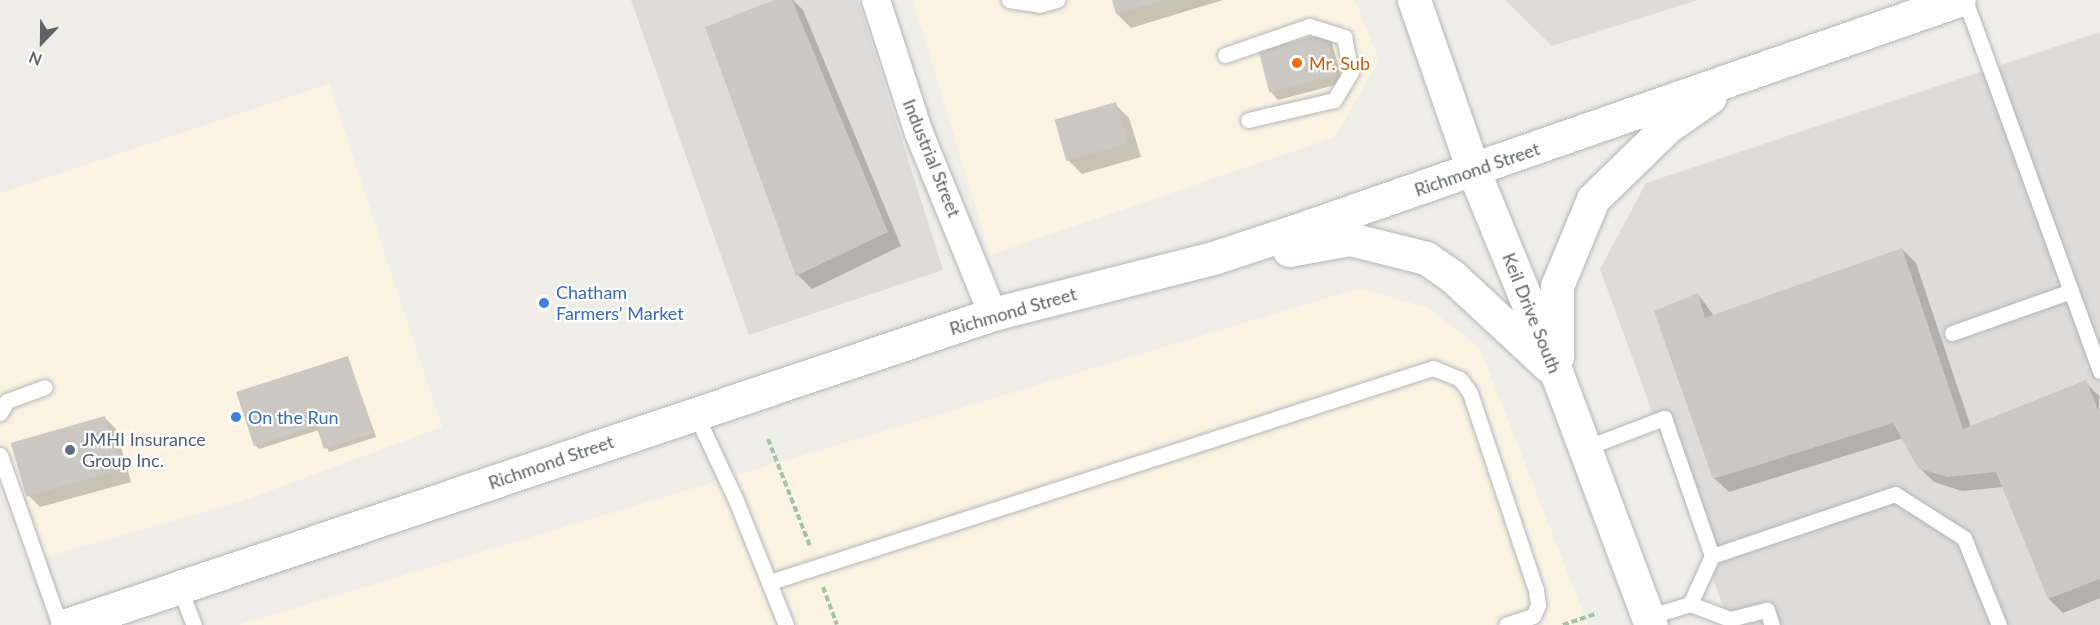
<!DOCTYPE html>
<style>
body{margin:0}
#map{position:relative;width:2100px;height:625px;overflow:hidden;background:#efede8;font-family:Lato,sans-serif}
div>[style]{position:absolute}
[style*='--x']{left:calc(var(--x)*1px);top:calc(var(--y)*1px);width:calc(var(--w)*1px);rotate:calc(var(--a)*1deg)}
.commercial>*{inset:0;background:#faf3e2}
.industrial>*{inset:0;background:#dedcda}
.shadow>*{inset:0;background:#0003}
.building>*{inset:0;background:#cbc8c4;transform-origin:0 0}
.path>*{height:4px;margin-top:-2px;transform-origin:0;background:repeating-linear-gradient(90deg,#a1c4a8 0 6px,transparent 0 9px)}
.roads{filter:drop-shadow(0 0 2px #b3b5b8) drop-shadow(0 0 2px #b3b5b8)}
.lane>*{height:15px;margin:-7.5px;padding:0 7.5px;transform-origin:7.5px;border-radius:7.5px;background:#fff}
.street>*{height:28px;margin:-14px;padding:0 14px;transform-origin:14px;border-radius:14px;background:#fff}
.secondary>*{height:33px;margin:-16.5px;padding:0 16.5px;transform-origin:16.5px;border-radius:16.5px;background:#fff}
.dots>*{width:16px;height:16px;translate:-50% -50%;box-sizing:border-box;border:3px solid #fff;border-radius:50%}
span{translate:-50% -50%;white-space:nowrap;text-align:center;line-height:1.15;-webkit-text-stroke:4.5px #fff;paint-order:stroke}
.food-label{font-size:18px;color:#c56008}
.left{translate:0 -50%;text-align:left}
.street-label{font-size:18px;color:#5f6366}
.shop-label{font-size:18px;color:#366cbe}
.service-label{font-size:18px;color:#4e5e75}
.north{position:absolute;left:12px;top:12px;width:60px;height:60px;-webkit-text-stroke:4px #fff;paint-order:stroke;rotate:202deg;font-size:16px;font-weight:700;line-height:24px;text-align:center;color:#5f6366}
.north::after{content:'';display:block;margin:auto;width:21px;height:27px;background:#5f6366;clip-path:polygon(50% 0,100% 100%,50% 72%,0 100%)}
</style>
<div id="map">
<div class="commercial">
<i style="clip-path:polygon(913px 0,1355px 0,1379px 60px,1335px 137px,990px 255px)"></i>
<i style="clip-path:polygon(329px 84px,442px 427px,240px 502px,27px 562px,0 490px,0 193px)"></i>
<i style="clip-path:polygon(1360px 288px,1428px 308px,1480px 348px,1588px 625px,238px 625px)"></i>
</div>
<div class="industrial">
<i style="clip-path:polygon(631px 0,858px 0,943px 270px,749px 335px)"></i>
<i style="clip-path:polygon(1505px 0,1698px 0,1552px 46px)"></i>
<i style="clip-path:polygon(2100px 32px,2100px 625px,1730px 625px,1600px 269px,1646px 183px)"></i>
</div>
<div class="shadow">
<i style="clip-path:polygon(778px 0,793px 0,803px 10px,901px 246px,812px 289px,798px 275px)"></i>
<i style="clip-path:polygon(1113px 0,1223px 0,1131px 28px,1117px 14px)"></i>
<i style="clip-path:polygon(1324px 35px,1332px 43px,1343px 83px,1278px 100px,1271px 92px)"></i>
<i style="clip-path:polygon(1115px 104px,1129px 118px,1141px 157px,1082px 174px,1068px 160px,1057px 121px)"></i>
<i style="clip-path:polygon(1902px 249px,1916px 263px,1971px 427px,2085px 382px,2099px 396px,2100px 598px,2063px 613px,2049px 599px,2004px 487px,1962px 491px,1934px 482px,1919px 467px,1903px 438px,1729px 492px,1714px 478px,1698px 294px,1714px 316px)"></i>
<i style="clip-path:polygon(348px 358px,376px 437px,329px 452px,319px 430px,259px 449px,255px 445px)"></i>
<i style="clip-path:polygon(104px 417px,116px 429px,131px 482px,40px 507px,28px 495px)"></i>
</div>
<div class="building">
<i style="clip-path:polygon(774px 0,792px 0,888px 232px,796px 276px,705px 27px)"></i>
<i style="clip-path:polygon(1112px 0,1162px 0,1162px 1px,1116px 14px)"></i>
<i style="left:1325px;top:33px;width:43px;height:69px;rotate:75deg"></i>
<i style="left:1116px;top:102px;width:43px;height:64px;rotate:74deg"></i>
<i style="clip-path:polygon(1902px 248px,1963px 429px,2086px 380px,2100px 415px,2100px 579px,2048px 599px,1996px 472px,1947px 477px,1918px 468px,1893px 423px,1713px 479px,1654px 311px,1698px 293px,1705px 318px)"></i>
<i style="clip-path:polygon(348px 356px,373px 433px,324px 449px,316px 426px,254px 446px,236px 392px)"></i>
<i style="left:105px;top:416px;width:56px;height:98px;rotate:74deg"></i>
</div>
<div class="path">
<i style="--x:768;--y:439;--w:115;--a:68.6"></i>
<i style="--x:823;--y:587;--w:40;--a:69.8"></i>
<i style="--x:1563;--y:625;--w:36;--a:-19"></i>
</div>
<div class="roads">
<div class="lane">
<i style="--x:1009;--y:0;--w:30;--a:9"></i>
<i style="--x:1039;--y:5;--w:19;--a:-16"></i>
<i style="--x:1965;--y:0;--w:395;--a:70"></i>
<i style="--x:1225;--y:55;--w:89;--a:-19"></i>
<i style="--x:1309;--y:26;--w:37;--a:17"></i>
<i style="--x:1344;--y:37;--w:36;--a:79"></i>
<i style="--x:1351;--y:72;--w:33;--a:121"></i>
<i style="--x:1334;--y:100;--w:88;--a:166.9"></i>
<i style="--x:1952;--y:333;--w:126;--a:-19.4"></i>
<i style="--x:0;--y:413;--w:14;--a:-60"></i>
<i style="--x:7;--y:401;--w:40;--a:-20.2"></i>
<i style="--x:695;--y:413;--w:94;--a:64.8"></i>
<i style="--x:735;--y:498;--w:137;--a:68.1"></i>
<i style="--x:1585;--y:448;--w:85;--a:-20.8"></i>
<i style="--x:1664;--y:418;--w:146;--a:70.8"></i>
<i style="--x:0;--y:455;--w:180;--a:70.6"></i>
<i style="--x:770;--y:582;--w:697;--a:-17.89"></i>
<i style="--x:1433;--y:368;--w:29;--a:22"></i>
<i style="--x:1460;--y:379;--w:17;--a:54"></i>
<i style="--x:1470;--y:393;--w:208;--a:71.5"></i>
<i style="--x:1536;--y:590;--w:15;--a:82"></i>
<i style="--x:1538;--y:605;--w:12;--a:114"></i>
<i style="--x:1533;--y:616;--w:28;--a:162"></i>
<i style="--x:180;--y:589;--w:39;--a:69"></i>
<i style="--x:1690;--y:604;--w:53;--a:-65.4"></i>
<i style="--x:1712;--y:556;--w:193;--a:-18.7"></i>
<i style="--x:1895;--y:494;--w:82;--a:32.5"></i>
<i style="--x:1964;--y:538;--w:94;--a:68.1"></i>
<i style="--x:1648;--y:617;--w:44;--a:-17.2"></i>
<i style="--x:1690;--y:604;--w:43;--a:20.6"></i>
<i style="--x:1730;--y:619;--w:38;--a:-14"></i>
<i style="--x:1767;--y:610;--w:16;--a:72"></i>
</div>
<div class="street">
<i style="--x:876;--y:0;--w:140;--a:72.1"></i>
<i style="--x:919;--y:133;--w:196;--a:67.8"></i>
</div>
<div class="secondary">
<i style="--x:1414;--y:0;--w:182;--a:70.8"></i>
<i style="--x:1474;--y:172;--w:218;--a:67.7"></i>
<i style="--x:1557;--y:374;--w:268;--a:69.5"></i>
<i style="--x:1289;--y:250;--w:62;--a:-10.2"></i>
<i style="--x:1350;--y:239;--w:78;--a:14"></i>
<i style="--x:1426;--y:258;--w:32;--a:35"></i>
<i style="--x:1452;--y:276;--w:134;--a:42.9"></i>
<i style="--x:1557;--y:357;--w:71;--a:-90"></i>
<i style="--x:1557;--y:286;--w:94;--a:-67.5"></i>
<i style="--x:1593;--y:199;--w:103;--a:-44.2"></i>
<i style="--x:1667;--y:127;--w:52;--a:-34.9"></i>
<i style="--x:67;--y:625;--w:977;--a:-18.56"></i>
<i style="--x:993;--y:314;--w:227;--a:-14.3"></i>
<i style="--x:1213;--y:258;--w:80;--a:-18.2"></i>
<i style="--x:1289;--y:233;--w:709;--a:-19.18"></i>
</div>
</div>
<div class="dots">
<i style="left:1297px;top:63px;background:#e8710a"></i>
<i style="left:544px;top:303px;background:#3f7fe0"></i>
<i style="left:236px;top:417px;background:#3f7fe0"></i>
<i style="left:70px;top:450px;background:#5c6f8a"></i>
</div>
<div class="food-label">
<span class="left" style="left:1309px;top:63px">Mr. Sub</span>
</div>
<div class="street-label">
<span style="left:932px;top:158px;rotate:68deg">Industrial Street</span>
<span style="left:1477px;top:169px;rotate:-19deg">Richmond Street</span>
<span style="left:1013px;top:311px;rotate:-16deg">Richmond Street</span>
<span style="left:1532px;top:313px;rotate:68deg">Keil Drive South</span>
<span style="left:551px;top:462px;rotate:-19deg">Richmond Street</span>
</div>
<div class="shop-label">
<span class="left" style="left:556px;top:303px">Chatham<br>Farmers' Market</span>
<span class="left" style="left:248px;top:417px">On the Run</span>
</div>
<div class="service-label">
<span class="left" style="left:82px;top:450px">JMHI Insurance<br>Group Inc.</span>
</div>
<div class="north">N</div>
</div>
